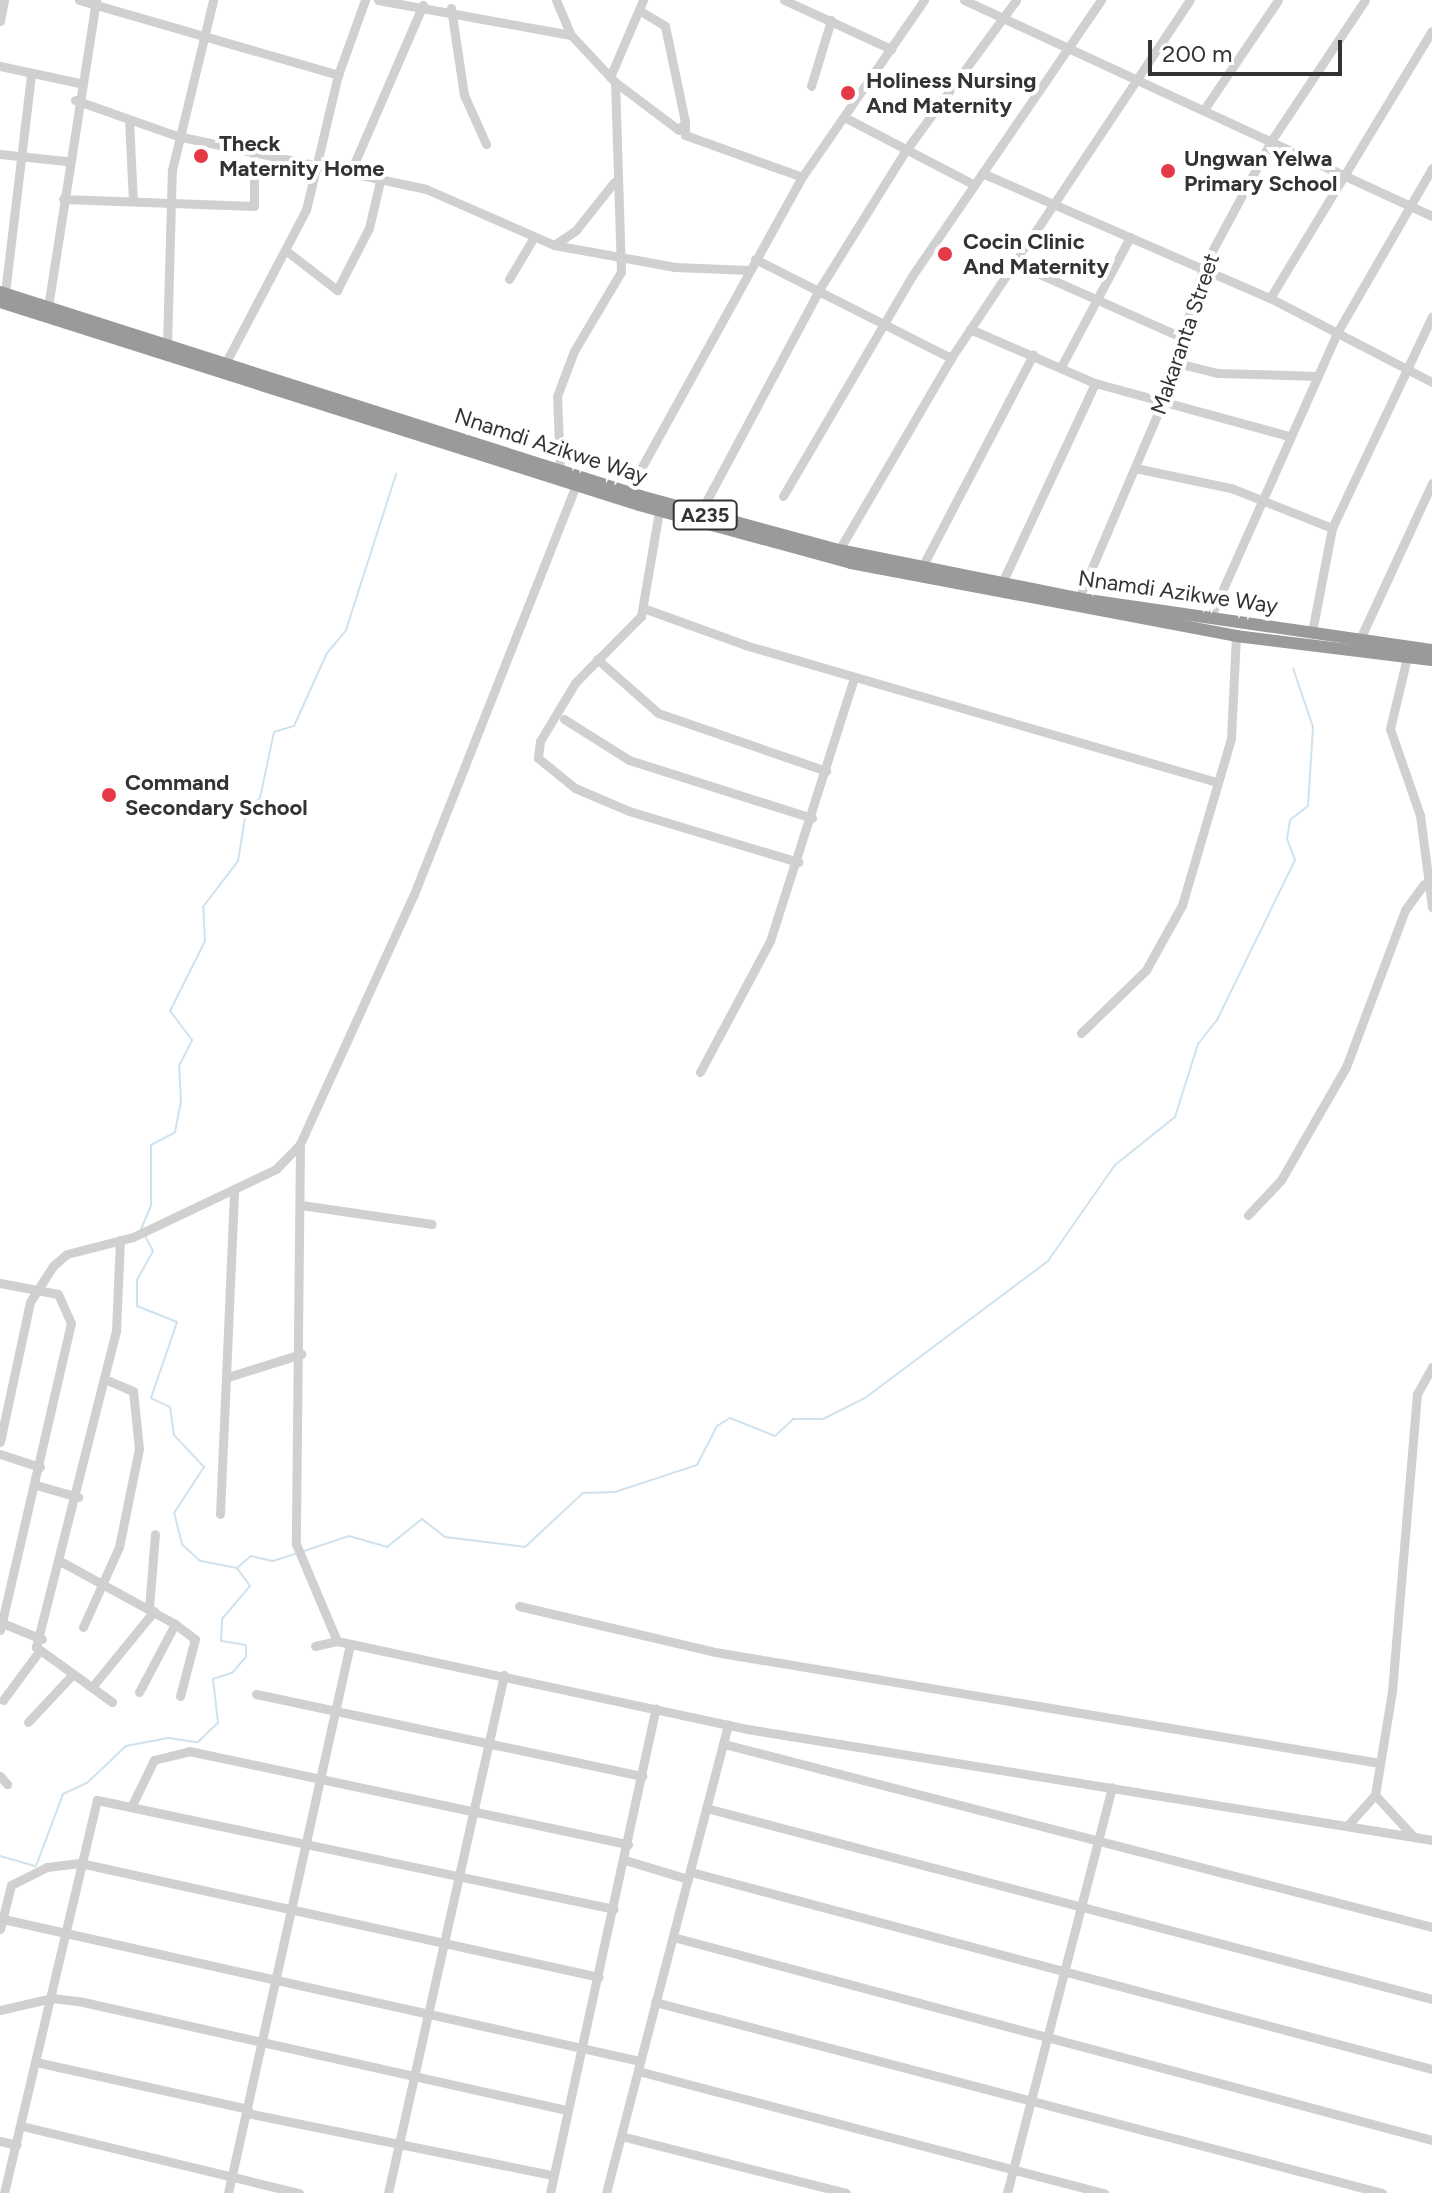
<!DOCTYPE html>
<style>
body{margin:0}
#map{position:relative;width:1432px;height:2193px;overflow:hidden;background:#fff;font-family:Figtree,sans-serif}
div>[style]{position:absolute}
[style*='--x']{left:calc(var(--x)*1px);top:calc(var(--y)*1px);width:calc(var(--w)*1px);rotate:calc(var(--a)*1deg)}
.stream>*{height:2px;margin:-1px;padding:0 1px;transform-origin:1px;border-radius:1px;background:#cfe2ee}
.minor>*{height:9px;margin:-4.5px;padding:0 4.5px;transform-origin:4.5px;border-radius:4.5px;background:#d0d0d0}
.highway>*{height:12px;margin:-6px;padding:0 6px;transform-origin:6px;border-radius:6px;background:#9a9a9a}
.dots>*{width:22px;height:22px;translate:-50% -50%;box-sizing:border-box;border:4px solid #fff;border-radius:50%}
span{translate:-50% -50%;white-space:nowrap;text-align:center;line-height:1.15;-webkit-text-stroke:8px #fff;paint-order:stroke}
.shield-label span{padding:2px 6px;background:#fff;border:2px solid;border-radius:6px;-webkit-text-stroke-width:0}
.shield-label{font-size:20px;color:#333;font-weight:700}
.poi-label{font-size:22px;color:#333;font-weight:700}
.left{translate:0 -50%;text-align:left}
.street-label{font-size:22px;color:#333}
.scale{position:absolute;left:1148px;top:40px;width:194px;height:36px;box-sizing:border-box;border:4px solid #333;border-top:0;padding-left:10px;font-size:24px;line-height:28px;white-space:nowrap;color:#333;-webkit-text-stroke:6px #fff;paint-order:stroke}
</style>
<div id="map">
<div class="stream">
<i style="--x:141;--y:1229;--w:25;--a:-67"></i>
<i style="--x:151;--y:1206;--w:61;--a:-90"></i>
<i style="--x:151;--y:1145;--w:27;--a:-28"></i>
<i style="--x:175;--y:1132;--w:31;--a:-79"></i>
<i style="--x:181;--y:1102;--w:36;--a:-93"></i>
<i style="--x:179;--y:1066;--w:29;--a:-63"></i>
<i style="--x:192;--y:1040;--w:36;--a:-127"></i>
<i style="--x:170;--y:1011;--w:78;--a:-63.4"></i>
<i style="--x:205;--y:941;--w:34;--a:-93"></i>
<i style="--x:203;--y:907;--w:58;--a:-52.7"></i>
<i style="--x:238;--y:861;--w:50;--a:-80.7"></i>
<i style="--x:246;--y:812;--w:20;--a:-45"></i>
<i style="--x:260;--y:798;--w:67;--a:-78"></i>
<i style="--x:274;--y:732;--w:21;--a:-17"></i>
<i style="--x:294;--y:726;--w:80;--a:-65.7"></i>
<i style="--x:327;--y:653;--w:30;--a:-50"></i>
<i style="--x:346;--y:630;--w:164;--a:-72.2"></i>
<i style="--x:304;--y:1551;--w:47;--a:-18.4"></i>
<i style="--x:349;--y:1536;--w:40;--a:16"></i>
<i style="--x:387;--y:1547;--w:45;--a:-38.7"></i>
<i style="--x:422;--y:1519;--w:29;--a:38"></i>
<i style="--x:445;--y:1537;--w:81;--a:7.1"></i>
<i style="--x:525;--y:1547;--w:79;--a:-43"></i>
<i style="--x:583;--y:1493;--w:32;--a:-2"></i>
<i style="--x:615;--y:1492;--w:86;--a:-18.2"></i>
<i style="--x:697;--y:1465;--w:44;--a:-62.9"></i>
<i style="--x:717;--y:1426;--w:15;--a:-32"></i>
<i style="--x:730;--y:1418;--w:48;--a:21.8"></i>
<i style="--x:775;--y:1436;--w:25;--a:-43"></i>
<i style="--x:793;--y:1419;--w:30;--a:0"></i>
<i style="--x:823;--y:1419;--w:47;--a:-26.6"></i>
<i style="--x:865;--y:1398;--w:229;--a:-36.8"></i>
<i style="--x:1048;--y:1261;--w:117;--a:-55.1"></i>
<i style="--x:1115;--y:1165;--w:77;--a:-38.7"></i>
<i style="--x:1175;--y:1117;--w:77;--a:-72.5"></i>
<i style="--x:1198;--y:1044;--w:31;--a:-52"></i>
<i style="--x:1217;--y:1020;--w:178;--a:-64"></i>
<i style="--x:1295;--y:860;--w:22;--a:-111"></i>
<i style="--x:1287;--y:839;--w:19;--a:-81"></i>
<i style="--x:1290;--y:820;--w:23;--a:-38"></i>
<i style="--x:1308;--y:806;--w:79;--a:-86.4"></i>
<i style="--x:1313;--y:727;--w:62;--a:-108.7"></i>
<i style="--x:238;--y:1567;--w:17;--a:-40"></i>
<i style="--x:251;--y:1556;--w:23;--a:13"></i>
<i style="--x:273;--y:1561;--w:26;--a:-18"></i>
<i style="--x:0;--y:1856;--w:37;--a:16"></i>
<i style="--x:36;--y:1866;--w:77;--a:-69.4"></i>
<i style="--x:63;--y:1794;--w:26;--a:-25"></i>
<i style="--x:87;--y:1783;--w:54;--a:-43.5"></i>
<i style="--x:126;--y:1746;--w:43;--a:-10.8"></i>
<i style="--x:168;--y:1738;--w:30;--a:8"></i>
<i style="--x:198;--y:1742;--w:28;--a:-44"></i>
<i style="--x:218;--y:1723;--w:44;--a:-96.5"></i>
<i style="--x:213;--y:1679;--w:20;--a:-18"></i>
<i style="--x:232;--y:1673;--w:21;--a:-49"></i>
<i style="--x:246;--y:1657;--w:12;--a:-90"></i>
<i style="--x:246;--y:1645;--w:25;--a:-171"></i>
<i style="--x:221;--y:1641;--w:22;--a:-87"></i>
<i style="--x:222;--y:1619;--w:43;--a:-49.7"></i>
<i style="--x:250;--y:1586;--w:22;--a:-126"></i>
<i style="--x:237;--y:1568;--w:38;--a:-169"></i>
<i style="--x:200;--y:1561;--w:25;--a:-137"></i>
<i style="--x:182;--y:1544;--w:32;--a:-104"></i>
<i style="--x:174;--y:1513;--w:55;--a:-56.9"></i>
<i style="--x:204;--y:1467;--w:44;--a:-133.2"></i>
<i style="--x:174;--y:1435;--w:28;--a:-98"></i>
<i style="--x:170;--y:1407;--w:21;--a:-155"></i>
<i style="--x:151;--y:1398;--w:80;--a:-71.1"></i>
<i style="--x:177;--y:1322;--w:43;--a:-158.2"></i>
<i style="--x:137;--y:1306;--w:26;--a:-90"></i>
<i style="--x:137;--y:1280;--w:33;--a:-61"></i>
<i style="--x:153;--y:1251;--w:19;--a:-118"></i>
</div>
<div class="minor">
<i style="--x:79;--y:0;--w:270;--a:16.1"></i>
<i style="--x:378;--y:0;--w:196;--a:10.3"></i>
<i style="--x:556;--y:0;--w:38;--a:67"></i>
<i style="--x:571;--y:35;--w:64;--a:46.9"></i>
<i style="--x:615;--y:82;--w:80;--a:36.9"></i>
<i style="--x:679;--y:130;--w:10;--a:-53"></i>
<i style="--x:685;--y:122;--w:13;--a:90"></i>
<i style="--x:685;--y:135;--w:124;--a:19.7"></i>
<i style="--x:784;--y:0;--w:118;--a:24.6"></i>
<i style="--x:964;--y:0;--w:515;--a:24.78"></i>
<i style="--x:451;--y:8;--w:88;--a:81.5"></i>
<i style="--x:464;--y:95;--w:54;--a:65.8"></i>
<i style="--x:642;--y:12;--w:27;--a:31"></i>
<i style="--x:665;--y:26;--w:98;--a:78.2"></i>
<i style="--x:0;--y:21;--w:21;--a:-79"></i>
<i style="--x:0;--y:66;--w:81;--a:12.1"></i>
<i style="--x:610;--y:77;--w:84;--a:-66.8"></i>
<i style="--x:811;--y:86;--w:69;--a:-73.1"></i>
<i style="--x:75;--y:100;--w:108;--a:19.4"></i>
<i style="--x:177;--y:136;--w:255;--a:12"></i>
<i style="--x:426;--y:189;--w:140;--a:23.6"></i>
<i style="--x:554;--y:245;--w:123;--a:10.3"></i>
<i style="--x:675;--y:267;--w:74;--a:2.3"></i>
<i style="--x:1205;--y:108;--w:130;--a:-55.9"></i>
<i style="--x:846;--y:118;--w:143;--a:27.5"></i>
<i style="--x:129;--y:120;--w:81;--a:87.2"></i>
<i style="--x:0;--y:154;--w:66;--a:6.1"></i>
<i style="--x:351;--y:171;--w:181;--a:-66.6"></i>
<i style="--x:982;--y:173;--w:314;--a:23.5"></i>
<i style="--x:1270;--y:298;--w:182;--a:27.4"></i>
<i style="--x:63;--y:199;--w:191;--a:2.1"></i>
<i style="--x:254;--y:206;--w:51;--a:-90"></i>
<i style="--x:554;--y:245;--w:27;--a:-34"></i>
<i style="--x:576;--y:230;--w:61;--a:-51.6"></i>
<i style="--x:289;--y:253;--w:61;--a:37.6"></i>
<i style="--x:337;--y:290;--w:70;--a:-62.7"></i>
<i style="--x:369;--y:228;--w:52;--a:-76.8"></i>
<i style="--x:755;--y:259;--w:220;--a:26.8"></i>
<i style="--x:1017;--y:264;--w:180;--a:24"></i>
<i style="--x:509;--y:279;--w:49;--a:-59.2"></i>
<i style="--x:5;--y:293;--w:220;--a:-83.2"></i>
<i style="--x:1270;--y:298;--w:312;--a:-58.8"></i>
<i style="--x:48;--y:307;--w:311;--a:-81.1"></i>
<i style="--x:970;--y:329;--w:136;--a:23.4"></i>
<i style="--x:1095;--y:383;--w:201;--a:15.3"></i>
<i style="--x:167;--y:345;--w:175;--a:-88.4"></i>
<i style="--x:172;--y:170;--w:175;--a:-76.4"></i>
<i style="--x:1173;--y:362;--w:45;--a:14"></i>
<i style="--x:1217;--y:373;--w:101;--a:1.7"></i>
<i style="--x:225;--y:364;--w:174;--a:-62.3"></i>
<i style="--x:306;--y:210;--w:139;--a:-76.7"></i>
<i style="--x:338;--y:75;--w:80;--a:-70.2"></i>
<i style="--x:1062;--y:365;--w:145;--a:-62"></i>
<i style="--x:1135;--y:468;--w:98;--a:11.8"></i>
<i style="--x:1231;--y:488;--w:109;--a:21.6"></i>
<i style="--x:560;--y:470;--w:74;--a:-92.3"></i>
<i style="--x:557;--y:396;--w:48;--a:-69.3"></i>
<i style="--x:574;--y:351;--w:92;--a:-59.3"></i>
<i style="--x:621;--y:272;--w:190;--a:-91.8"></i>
<i style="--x:576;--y:485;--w:442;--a:111.6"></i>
<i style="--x:413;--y:896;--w:273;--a:114.5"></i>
<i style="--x:300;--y:1144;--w:400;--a:90.6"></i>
<i style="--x:296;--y:1544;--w:105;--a:67.1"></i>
<i style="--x:337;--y:1641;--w:419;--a:12.1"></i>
<i style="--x:747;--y:1729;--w:694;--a:9.2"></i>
<i style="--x:628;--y:492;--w:360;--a:-61.1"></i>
<i style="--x:802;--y:177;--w:215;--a:-55.4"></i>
<i style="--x:783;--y:496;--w:255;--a:-59.6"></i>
<i style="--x:912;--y:276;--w:335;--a:-55.6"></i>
<i style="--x:659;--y:511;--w:107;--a:99.7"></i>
<i style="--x:641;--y:616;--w:94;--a:134.6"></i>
<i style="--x:575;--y:683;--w:68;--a:121.1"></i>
<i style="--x:540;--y:741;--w:17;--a:97"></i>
<i style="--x:538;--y:758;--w:48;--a:39"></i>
<i style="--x:575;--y:788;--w:59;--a:23.1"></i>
<i style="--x:629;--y:811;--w:177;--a:16.8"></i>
<i style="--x:700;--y:513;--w:255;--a:-61.9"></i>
<i style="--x:820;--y:288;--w:163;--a:-58.1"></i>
<i style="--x:906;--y:150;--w:186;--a:-53.7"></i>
<i style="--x:839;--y:550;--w:222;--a:-59.7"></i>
<i style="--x:951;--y:358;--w:430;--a:-56.3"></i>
<i style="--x:921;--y:569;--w:242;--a:-62.4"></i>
<i style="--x:1001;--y:585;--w:223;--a:-65"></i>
<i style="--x:1079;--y:598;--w:212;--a:-66.9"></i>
<i style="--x:1162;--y:403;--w:141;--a:-73.1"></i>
<i style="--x:1203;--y:268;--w:144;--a:-61.8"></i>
<i style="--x:1271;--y:141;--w:169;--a:-56.3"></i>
<i style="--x:643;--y:608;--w:109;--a:19.9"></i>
<i style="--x:745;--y:645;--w:491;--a:16.2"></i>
<i style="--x:1211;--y:616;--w:312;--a:-66"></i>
<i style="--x:1338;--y:331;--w:188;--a:-60"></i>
<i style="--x:1312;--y:632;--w:106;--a:-79.1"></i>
<i style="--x:1332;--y:528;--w:234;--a:-64.7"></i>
<i style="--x:1360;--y:639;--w:172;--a:-65.2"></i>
<i style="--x:1407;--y:657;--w:74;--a:103.3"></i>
<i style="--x:1390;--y:729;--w:91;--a:70.8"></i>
<i style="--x:1420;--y:815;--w:93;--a:82.6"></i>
<i style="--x:597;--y:659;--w:81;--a:41.5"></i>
<i style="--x:658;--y:713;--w:178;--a:19"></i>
<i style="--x:564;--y:719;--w:77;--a:32.2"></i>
<i style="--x:629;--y:760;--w:192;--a:17.6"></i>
<i style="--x:1081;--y:1033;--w:91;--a:-44.1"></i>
<i style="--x:1146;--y:970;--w:74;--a:-61"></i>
<i style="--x:1182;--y:905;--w:174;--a:-73.6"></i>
<i style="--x:1231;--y:738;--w:102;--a:-87.2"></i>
<i style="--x:700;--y:1072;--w:149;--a:-61.9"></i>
<i style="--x:770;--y:941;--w:276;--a:-72.3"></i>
<i style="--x:301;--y:1205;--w:132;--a:8.3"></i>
<i style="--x:1248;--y:1215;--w:48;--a:-46.7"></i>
<i style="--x:1281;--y:1180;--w:130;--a:-60.1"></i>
<i style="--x:1346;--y:1067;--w:168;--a:-69.4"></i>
<i style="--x:1405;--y:910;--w:32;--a:-54"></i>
<i style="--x:0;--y:1283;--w:59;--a:10.7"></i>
<i style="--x:58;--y:1294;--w:32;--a:66"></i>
<i style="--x:71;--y:1323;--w:315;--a:103"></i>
<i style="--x:228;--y:1377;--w:77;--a:-17.5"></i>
<i style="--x:0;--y:1442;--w:143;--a:-77.9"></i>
<i style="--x:30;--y:1302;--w:43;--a:-57.4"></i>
<i style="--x:53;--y:1266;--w:18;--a:-41"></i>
<i style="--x:67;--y:1254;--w:68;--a:-14.4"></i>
<i style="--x:133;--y:1237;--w:158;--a:-25.4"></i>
<i style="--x:276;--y:1169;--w:33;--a:-46"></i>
<i style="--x:0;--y:1454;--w:42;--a:18"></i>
<i style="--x:36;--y:1485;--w:44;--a:15.9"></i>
<i style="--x:220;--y:1514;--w:325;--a:-87.5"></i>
<i style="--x:60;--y:1561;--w:131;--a:28.7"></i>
<i style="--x:175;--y:1624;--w:77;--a:117.9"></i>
<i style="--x:519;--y:1606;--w:201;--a:13.2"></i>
<i style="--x:715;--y:1652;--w:674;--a:9.48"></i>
<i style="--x:149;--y:1608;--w:74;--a:-85.4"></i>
<i style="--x:2;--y:1623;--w:43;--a:21.8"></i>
<i style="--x:175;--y:1624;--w:25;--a:37"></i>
<i style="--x:195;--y:1639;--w:59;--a:104.7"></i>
<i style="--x:83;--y:1627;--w:88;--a:-65.8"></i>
<i style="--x:119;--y:1547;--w:100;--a:-78.5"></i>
<i style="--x:139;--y:1449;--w:58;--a:-95.9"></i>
<i style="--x:133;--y:1391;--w:30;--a:-157"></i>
<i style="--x:315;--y:1646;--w:23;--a:-13"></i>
<i style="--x:92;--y:1687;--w:98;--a:-50.8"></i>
<i style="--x:256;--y:1694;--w:395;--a:12"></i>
<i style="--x:3;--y:1700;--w:57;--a:-53.5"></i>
<i style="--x:112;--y:1702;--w:94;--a:-144.1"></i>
<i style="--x:36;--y:1647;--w:326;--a:-75.8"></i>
<i style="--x:116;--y:1331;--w:91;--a:-87.5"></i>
<i style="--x:28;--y:1722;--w:66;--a:-46.8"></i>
<i style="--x:724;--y:1744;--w:731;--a:14.49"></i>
<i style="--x:0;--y:1776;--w:11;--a:49"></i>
<i style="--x:1375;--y:1795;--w:56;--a:47.2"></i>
<i style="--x:132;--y:1805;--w:50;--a:-63.9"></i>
<i style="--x:154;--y:1760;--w:36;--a:-14"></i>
<i style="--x:189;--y:1751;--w:449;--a:12"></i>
<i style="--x:706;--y:1808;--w:751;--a:14.74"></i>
<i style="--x:1347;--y:1826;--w:42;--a:-47.9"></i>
<i style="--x:1375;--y:1795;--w:105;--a:-80.7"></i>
<i style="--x:1392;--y:1691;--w:298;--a:-85.2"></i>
<i style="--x:1417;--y:1394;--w:31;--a:-61"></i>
<i style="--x:625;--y:1860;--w:66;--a:16.8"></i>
<i style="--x:691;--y:1872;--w:767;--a:14.89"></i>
<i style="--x:3;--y:1919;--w:653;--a:12.57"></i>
<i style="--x:0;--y:1929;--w:45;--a:-76"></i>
<i style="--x:11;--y:1885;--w:40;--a:-26.6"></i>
<i style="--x:47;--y:1867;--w:33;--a:-7"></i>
<i style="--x:80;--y:1863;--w:531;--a:12.39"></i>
<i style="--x:673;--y:1937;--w:786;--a:14.97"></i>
<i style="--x:655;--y:2002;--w:752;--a:14.72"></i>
<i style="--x:0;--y:2010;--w:53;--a:-13"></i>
<i style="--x:52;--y:1998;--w:31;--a:7"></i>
<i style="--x:83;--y:2002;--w:496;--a:12.6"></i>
<i style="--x:36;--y:2062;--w:217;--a:12.5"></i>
<i style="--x:638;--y:2071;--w:482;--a:14.7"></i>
<i style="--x:247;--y:2113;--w:312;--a:11.5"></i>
<i style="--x:22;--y:2126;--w:285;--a:13.6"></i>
<i style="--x:621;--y:2136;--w:232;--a:14.2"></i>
<i style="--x:0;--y:2141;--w:17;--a:13"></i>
<i style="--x:4;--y:2193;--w:404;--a:-76.7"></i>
<i style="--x:97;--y:1800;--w:528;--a:11.91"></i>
<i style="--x:228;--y:2193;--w:557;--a:-77.46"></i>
<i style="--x:388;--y:2193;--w:531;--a:-77.38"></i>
<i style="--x:550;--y:2193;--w:496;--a:-77.7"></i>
<i style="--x:606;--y:2193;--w:484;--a:-75.4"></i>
<i style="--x:1007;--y:2193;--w:419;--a:-75.5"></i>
</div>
<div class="highway">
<i style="--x:0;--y:292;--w:672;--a:17.68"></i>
<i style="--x:640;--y:496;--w:206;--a:15.2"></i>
<i style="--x:839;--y:550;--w:254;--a:11.4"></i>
<i style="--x:1088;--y:600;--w:348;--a:8.3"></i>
<i style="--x:0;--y:302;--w:670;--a:17.62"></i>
<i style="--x:639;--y:505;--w:220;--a:15.3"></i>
<i style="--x:851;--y:563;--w:392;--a:10.7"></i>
<i style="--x:1236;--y:636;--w:197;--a:7"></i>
</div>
<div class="dots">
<i style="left:848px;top:93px;background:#e63946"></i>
<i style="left:201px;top:156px;background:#e63946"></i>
<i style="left:1168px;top:171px;background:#e63946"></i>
<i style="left:945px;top:254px;background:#e63946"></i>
<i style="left:109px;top:795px;background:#e63946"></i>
</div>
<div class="shield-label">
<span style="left:705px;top:515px">A235</span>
</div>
<div class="poi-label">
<span class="left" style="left:866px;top:93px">Holiness Nursing<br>And Maternity</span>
<span class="left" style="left:219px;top:156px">Theck<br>Maternity Home</span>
<span class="left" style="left:1184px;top:171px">Ungwan Yelwa<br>Primary School</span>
<span class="left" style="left:963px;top:254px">Cocin Clinic<br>And Maternity</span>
<span class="left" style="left:125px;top:795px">Command<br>Secondary School</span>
</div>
<div class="street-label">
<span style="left:1185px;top:334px;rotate:-71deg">Makaranta Street</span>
<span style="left:551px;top:446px;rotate:18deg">Nnamdi Azikwe Way</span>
<span style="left:1178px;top:592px;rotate:8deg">Nnamdi Azikwe Way</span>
</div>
<div class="scale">200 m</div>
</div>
